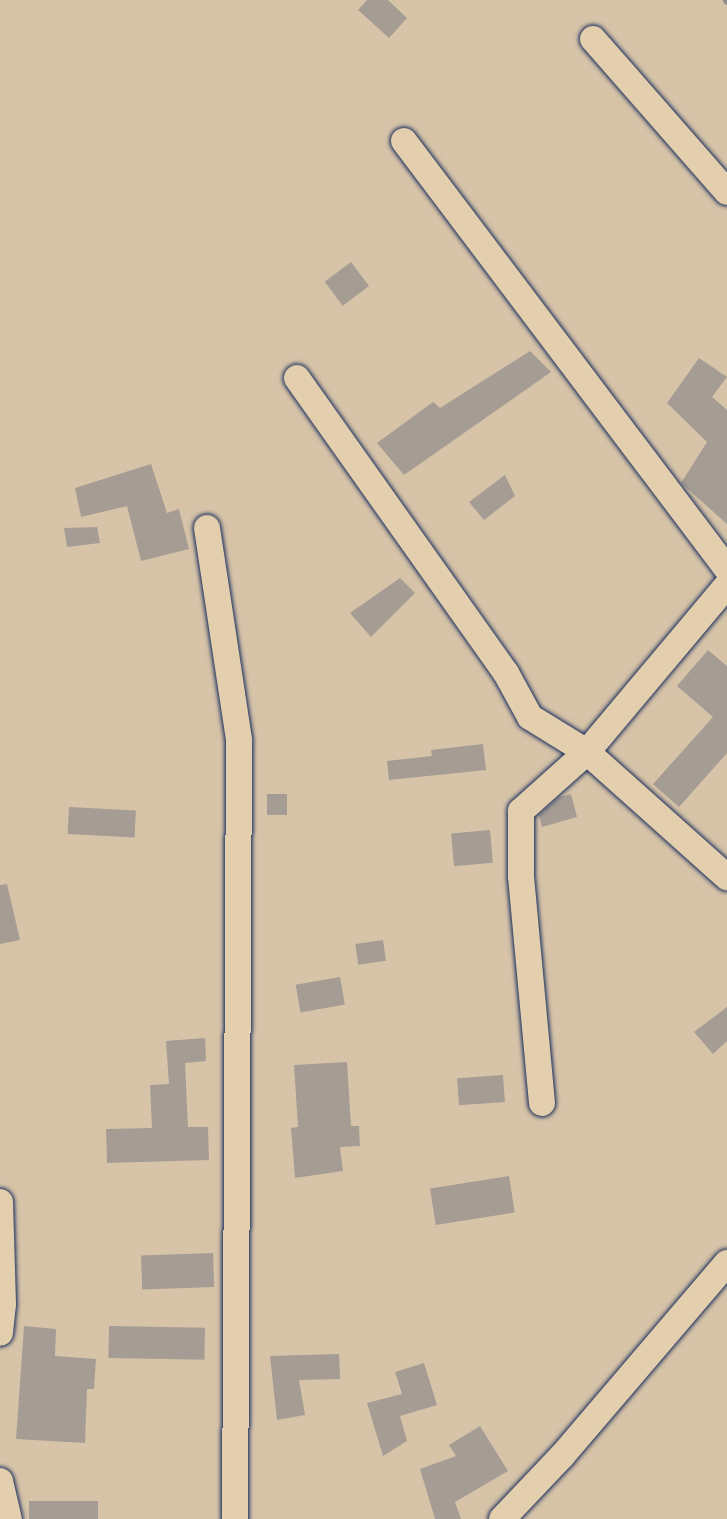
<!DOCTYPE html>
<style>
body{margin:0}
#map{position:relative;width:727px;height:1519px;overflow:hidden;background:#d7c4a8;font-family:Pangolin,sans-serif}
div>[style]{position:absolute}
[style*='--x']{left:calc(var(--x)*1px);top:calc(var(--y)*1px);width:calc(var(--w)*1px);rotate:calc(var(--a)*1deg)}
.stream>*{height:7px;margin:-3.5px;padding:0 3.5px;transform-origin:3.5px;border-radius:3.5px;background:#928d8d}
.building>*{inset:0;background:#a59c94;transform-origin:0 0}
.roads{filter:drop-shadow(0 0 2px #1b2f5e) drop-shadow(0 0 2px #1b2f5e)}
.minor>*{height:26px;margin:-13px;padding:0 13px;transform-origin:13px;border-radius:13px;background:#e3cead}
span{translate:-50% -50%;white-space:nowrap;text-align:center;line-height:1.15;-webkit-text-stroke:5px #e3cead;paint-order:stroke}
</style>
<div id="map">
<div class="stream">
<i style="--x:726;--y:0;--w:1;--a:45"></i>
</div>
<div class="building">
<i style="clip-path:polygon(367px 0,388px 0,407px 18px,389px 38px,358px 10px)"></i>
<i style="left:351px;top:262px;width:30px;height:33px;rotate:53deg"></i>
<i style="clip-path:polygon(530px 351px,551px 372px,404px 475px,377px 443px,433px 402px,440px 408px)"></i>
<i style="clip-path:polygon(699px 358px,727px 377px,712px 397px,727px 410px,727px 524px,681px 483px,707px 442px,667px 403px)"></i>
<i style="clip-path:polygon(151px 464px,167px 513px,179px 509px,189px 549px,141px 561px,127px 506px,81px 517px,75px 488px)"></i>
<i style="clip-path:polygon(505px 475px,515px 496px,484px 520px,469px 502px)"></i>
<i style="clip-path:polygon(97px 527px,100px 543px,67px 547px,64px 528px)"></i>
<i style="clip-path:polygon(400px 578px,415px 593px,371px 637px,350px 613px)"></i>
<i style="clip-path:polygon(708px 650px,727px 666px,727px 753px,679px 807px,653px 784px,713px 717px,677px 686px)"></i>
<i style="clip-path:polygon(483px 744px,486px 770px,389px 780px,387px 761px,432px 756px,431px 750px)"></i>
<i style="left:287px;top:794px;width:21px;height:20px;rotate:90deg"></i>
<i style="clip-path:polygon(571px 794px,577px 817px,542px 827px,539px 815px,559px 797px)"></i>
<i style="left:69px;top:807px;width:67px;height:27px;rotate:3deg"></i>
<i style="left:490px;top:830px;width:33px;height:39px;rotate:85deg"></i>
<i style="clip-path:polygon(7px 884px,20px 940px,0 944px,0 885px)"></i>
<i style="left:383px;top:940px;width:21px;height:28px;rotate:82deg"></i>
<i style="left:340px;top:977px;width:28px;height:45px;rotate:80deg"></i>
<i style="clip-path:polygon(727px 1007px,727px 1041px,713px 1054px,694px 1032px)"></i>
<i style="clip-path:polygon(205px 1038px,206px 1061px,185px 1063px,188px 1127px,208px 1127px,209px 1160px,107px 1163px,106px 1129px,152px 1128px,150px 1085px,169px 1084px,166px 1041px)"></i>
<i style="clip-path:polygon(347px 1062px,351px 1126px,359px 1126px,360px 1146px,340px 1147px,343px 1171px,295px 1178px,291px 1128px,298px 1127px,294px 1065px)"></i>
<i style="left:503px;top:1075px;width:27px;height:46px;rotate:86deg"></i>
<i style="left:509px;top:1176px;width:37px;height:80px;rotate:81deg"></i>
<i style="left:213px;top:1253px;width:34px;height:72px;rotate:88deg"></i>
<i style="clip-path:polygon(24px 1326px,56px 1329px,55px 1356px,96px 1359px,94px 1389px,87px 1389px,85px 1443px,16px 1439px)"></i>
<i style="left:109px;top:1326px;width:96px;height:32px;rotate:1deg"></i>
<i style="clip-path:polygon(339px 1354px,340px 1379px,299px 1380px,305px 1415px,277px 1420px,270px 1356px)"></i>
<i style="clip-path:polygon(424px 1363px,437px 1405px,400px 1416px,407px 1441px,383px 1456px,367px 1403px,402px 1394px,395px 1372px)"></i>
<i style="clip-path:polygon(480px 1426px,508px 1471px,455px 1502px,461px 1519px,435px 1519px,420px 1469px,456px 1456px,449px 1445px)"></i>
<i style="left:29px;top:1501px;width:69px;height:18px"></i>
</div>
<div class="roads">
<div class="minor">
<i style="--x:593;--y:39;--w:203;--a:48.8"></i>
<i style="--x:404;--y:141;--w:536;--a:52.96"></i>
<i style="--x:297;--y:378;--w:362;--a:54.7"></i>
<i style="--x:506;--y:673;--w:50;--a:61.4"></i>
<i style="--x:530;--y:717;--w:67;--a:31.6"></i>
<i style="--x:587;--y:752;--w:188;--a:41.8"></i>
<i style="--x:207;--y:528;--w:214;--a:81.4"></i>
<i style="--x:239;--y:740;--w:779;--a:90.29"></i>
<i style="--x:542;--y:1103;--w:228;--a:-95.3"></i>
<i style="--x:521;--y:876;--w:65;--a:-90"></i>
<i style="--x:521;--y:811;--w:89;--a:-41.8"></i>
<i style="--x:587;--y:752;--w:218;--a:-50"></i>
<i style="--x:0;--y:1202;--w:102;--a:88.3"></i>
<i style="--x:3;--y:1304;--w:29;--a:96"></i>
<i style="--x:0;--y:1481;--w:39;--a:77"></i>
<i style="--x:502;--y:1519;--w:87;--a:-46.4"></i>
<i style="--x:562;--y:1456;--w:254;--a:-49.5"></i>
</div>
</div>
</div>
